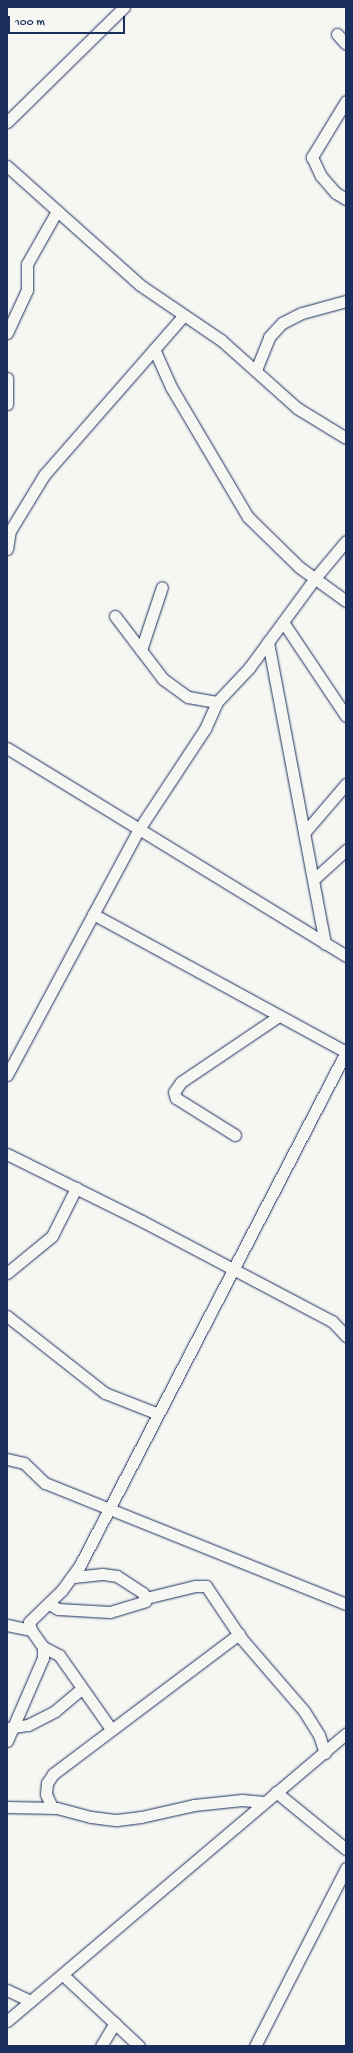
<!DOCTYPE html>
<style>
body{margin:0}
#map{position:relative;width:353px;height:2053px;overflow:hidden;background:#f6f6f2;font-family:"Gochi Hand",sans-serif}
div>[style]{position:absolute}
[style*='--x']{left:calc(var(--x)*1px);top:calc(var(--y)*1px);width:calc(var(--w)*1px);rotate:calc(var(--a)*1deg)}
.roads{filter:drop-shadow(0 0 1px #1b2f5e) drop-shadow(0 0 1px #1b2f5e)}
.minor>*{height:11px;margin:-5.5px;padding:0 5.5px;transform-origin:5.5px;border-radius:5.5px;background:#f6f6f2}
span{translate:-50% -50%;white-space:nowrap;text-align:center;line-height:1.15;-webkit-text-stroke:4px #f6f6f2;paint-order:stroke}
.frame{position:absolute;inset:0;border:8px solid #1b2f5e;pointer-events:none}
.scale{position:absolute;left:8px;top:16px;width:117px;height:18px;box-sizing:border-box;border:2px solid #1b2f5e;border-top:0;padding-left:5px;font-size:12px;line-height:14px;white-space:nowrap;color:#1b2f5e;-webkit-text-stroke:3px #f6f6f2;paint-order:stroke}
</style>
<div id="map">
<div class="roads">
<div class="minor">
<i style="--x:337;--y:34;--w:13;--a:48"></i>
<i style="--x:346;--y:101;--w:66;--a:121.3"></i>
<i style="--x:312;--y:157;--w:21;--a:65"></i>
<i style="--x:321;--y:176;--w:23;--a:49"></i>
<i style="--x:336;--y:193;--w:12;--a:31"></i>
<i style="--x:7;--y:122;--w:164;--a:-44.5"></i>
<i style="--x:7;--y:166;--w:178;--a:41.8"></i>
<i style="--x:140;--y:285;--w:98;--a:34.2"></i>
<i style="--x:221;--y:340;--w:102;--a:41.8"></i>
<i style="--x:297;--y:408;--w:57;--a:31.5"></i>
<i style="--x:7;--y:333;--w:47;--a:-65.1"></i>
<i style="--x:27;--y:290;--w:26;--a:-90"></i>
<i style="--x:27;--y:264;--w:61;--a:-60.5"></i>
<i style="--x:154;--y:349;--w:42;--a:65.9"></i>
<i style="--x:171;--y:387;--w:151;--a:59.4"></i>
<i style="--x:248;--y:517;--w:71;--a:44.4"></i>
<i style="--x:299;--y:567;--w:58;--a:35.9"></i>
<i style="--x:256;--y:370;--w:35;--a:-68"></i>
<i style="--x:269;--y:337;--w:19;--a:-47"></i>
<i style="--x:282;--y:323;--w:22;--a:-27"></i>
<i style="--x:302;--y:313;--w:46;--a:-15.3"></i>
<i style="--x:7;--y:378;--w:26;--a:90"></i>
<i style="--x:7;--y:549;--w:18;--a:-81"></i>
<i style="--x:10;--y:531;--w:66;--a:-58.7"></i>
<i style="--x:44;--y:475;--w:211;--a:-48.8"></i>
<i style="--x:115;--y:616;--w:79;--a:52.7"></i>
<i style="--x:163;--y:679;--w:31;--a:36"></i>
<i style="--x:188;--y:697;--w:29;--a:10"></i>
<i style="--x:283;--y:622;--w:113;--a:56.2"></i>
<i style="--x:268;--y:642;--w:307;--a:79.3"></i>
<i style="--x:141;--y:650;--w:66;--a:-71.6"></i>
<i style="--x:7;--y:748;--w:398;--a:31.5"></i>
<i style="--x:304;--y:833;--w:65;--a:-49.4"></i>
<i style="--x:313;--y:880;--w:45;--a:-42.3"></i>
<i style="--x:93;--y:914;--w:288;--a:28.6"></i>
<i style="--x:7;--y:1075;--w:279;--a:-61.8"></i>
<i style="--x:139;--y:829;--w:120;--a:-56.6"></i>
<i style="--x:205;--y:729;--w:30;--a:-66"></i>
<i style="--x:217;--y:702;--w:47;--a:-46.7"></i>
<i style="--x:249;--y:668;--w:112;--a:-53.7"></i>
<i style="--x:315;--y:578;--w:48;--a:-50"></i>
<i style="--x:235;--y:1135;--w:70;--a:-147.9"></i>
<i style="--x:176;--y:1098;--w:6;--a:-108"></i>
<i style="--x:174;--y:1092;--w:12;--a:-55"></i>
<i style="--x:181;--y:1082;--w:118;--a:-34"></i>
<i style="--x:7;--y:1154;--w:151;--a:26.4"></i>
<i style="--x:142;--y:1221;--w:215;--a:27.8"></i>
<i style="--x:332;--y:1321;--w:21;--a:47"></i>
<i style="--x:7;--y:1273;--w:58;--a:-39.4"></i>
<i style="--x:52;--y:1236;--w:54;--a:-63.4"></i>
<i style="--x:7;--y:1316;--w:125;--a:38.2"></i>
<i style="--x:105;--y:1393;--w:55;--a:21.4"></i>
<i style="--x:7;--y:1459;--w:17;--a:13"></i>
<i style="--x:24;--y:1463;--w:29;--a:44"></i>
<i style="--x:45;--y:1483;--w:324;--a:21.9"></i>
<i style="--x:146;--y:1598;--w:50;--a:-13.8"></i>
<i style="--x:195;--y:1586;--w:11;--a:0"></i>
<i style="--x:206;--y:1586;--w:63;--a:56.1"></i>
<i style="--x:241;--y:1638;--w:96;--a:49.2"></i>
<i style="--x:304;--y:1711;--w:28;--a:58"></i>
<i style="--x:319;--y:1735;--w:19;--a:72"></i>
<i style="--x:49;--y:1604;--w:10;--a:29"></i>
<i style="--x:58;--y:1609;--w:52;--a:3.3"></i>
<i style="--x:110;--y:1612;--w:37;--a:-17"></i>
<i style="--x:145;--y:1601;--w:8;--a:-104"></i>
<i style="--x:143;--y:1593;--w:31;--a:-147"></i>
<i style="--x:117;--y:1576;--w:15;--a:-172"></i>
<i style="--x:102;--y:1574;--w:31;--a:174"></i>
<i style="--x:7;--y:1625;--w:25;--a:12"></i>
<i style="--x:43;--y:1647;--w:18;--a:27"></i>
<i style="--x:59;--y:1655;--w:90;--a:54.9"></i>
<i style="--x:8;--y:1728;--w:20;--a:-9"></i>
<i style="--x:28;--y:1725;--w:30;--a:-27"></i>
<i style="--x:55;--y:1711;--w:35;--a:-40"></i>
<i style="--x:7;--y:1741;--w:90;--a:-66.6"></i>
<i style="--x:43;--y:1658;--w:11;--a:-90"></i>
<i style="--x:43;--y:1647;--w:21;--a:-125"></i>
<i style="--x:31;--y:1630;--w:8;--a:-104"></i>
<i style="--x:29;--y:1622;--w:46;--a:-44.1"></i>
<i style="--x:62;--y:1590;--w:29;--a:-54"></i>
<i style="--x:79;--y:1567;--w:580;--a:-62.6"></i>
<i style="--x:276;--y:1792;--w:90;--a:39.2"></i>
<i style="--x:7;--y:1807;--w:50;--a:1.1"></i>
<i style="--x:57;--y:1808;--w:35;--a:15"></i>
<i style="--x:91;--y:1817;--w:26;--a:7"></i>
<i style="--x:117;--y:1820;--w:24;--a:-7"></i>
<i style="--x:141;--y:1817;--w:54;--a:-12.8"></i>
<i style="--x:194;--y:1805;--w:48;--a:-5.9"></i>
<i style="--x:242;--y:1800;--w:22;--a:5"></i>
<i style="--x:52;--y:1807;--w:14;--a:-115"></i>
<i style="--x:46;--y:1794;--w:11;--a:-85"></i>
<i style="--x:47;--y:1783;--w:11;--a:-56"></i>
<i style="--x:53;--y:1774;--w:233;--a:-37"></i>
<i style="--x:63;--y:1975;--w:104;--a:43.1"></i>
<i style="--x:7;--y:1990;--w:26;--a:25"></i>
<i style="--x:7;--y:2021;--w:444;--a:-40.3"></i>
<i style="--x:101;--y:2046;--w:27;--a:-59"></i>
<i style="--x:255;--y:2046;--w:200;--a:-62.9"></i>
</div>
</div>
<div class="frame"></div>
<div class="scale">100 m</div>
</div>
